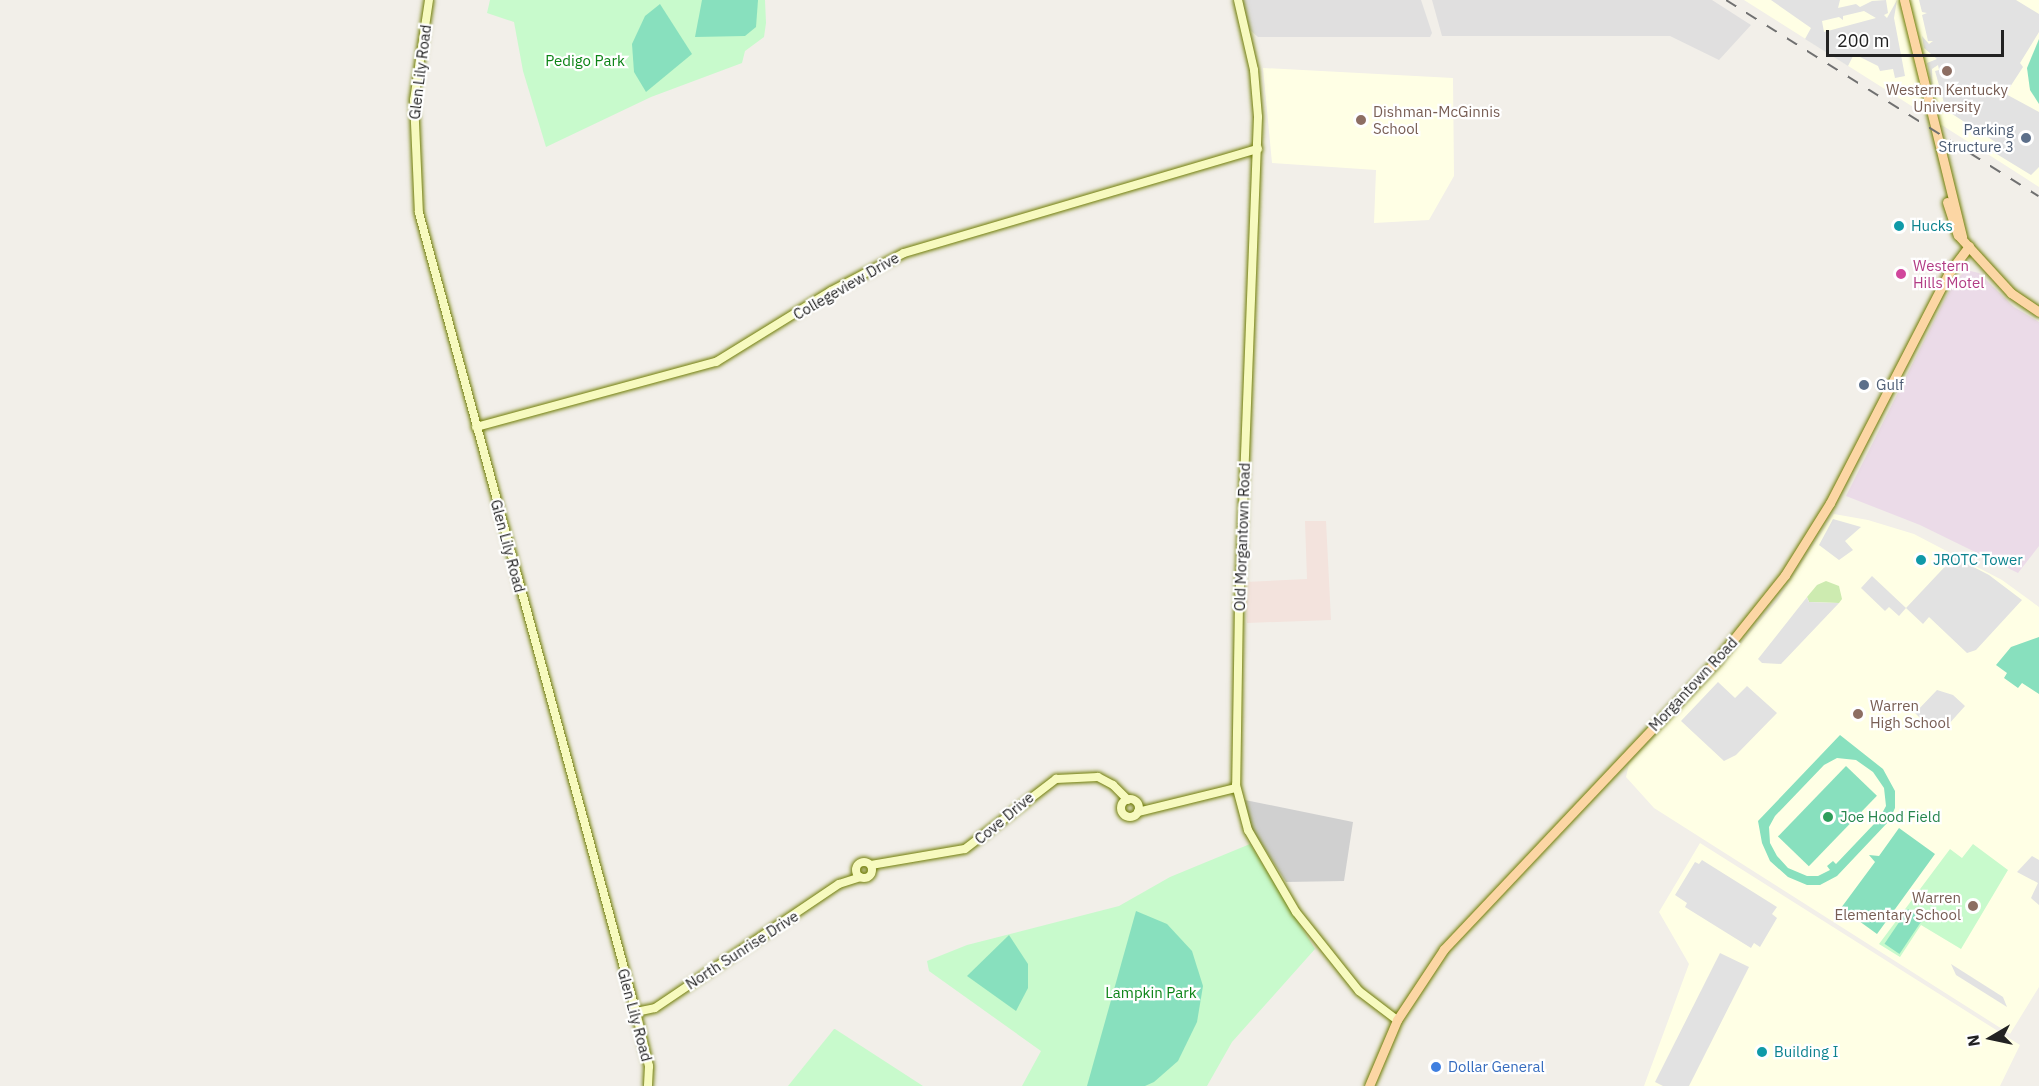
<!DOCTYPE html>
<style>
body{margin:0}
#map{position:relative;width:2039px;height:1086px;overflow:hidden;background:#f2efe9;font-family:"IBM Plex Sans",sans-serif}
div>[style]{position:absolute}
[style*='--x']{left:calc(var(--x)*1px);top:calc(var(--y)*1px);width:calc(var(--w)*1px);rotate:calc(var(--a)*1deg)}
.residential>*{inset:0;background:#e0dfdf}
.industrial>*{inset:0;background:#ebdbe8}
.education>*{inset:0;background:#ffffe5}
.religious>*{inset:0;background:#d0d0d0}
.military>*{inset:0;background:#f3e3dd}
.grass>*{inset:0;background:#cdebb0}
.park>*{inset:0;background:#c8facc}
.pitch>*{inset:0;background:#88e0be;transform-origin:0 0}
.parking>*{inset:0;background:#e2e2e2}
.roads{filter:drop-shadow(0 0 2px #707d05) drop-shadow(0 0 2px #707d05)}
.secondary>*{height:8px;margin:-4px;padding:0 4px;transform-origin:4px;border-radius:4px;background:#f7fabf}
.secondary>.ring{margin:-4px;padding:0;box-sizing:content-box;background:none;border:8px solid #f7fabf;border-radius:50%}
.primary>*{height:9px;margin:-4.5px;padding:0 4.5px;transform-origin:4.5px;border-radius:4.5px;background:#fcd6a4}
.rail>*{height:1.5px;margin-top:-0.75px;transform-origin:0;background:repeating-linear-gradient(90deg,#707070 0 12px,transparent 0 24px)}
.dots>*{width:16px;height:16px;translate:-50% -50%;box-sizing:border-box;border:3px solid #fff;border-radius:50%}
span{translate:-50% -50%;white-space:nowrap;text-align:center;line-height:1.15;-webkit-text-stroke:4.5px #fff;paint-order:stroke}
.park-label{font-size:15px;color:#0c8416}
.street-label{font-size:15px;color:#222}
.education-label{font-size:15px;color:#785e54}
.left{translate:0 -50%;text-align:left}
.right{translate:-100% -50%;text-align:right}
.service-label{font-size:15px;color:#4e5e75}
.culture-label{font-size:15px;color:#0d838f}
.hotel-label{font-size:15px;color:#b23c85}
.leisure-label{font-size:15px;color:#27864d}
.shop-label{font-size:15px;color:#366cbe}
.north{position:absolute;left:1961px;top:1008px;width:60px;height:60px;-webkit-text-stroke:4px #fff;paint-order:stroke;rotate:261deg;font-size:16px;font-weight:700;line-height:24px;text-align:center;color:#222}
.north::after{content:'';display:block;margin:auto;width:21px;height:27px;background:#222;clip-path:polygon(50% 0,100% 100%,50% 72%,0 100%)}
.scale{position:absolute;left:1826px;top:30px;width:178px;height:27px;box-sizing:border-box;border:3px solid #222;border-top:0;padding-left:8px;font-size:18px;line-height:21px;white-space:nowrap;color:#222;-webkit-text-stroke:4px #fff;paint-order:stroke}
</style>
<div id="map">
<div class="residential">
<i style="clip-path:polygon(1241px 0,1421px 0,1432px 33px,1430px 37px,1258px 37px,1250px 30px)"></i>
<i style="clip-path:polygon(1432px 0,1712px 0,1751px 25px,1719px 60px,1670px 36px,1442px 36px)"></i>
</div>
<div class="industrial">
<i style="clip-path:polygon(1966px 270px,1979px 273px,2014px 307px,2039px 322px,2039px 546px,2018px 573px,1920px 525px,1846px 496px,1953px 283px)"></i>
</div>
<div class="education">
<i style="clip-path:polygon(1744px 0,2039px 0,2039px 187px,2008px 167px)"></i>
<i style="clip-path:polygon(1263px 68px,1453px 78px,1454px 176px,1429px 220px,1374px 223px,1376px 170px,1272px 163px)"></i>
<i style="clip-path:polygon(1834px 514px,1868px 520px,1914px 534px,2002px 580px,2039px 607px,2039px 987px,2010px 1034px,1654px 808px,1626px 777px,1629px 764px,1724px 664px,1778px 600px)"></i>
<i style="clip-path:polygon(1700px 843px,2020px 1045px,2000px 1086px,1644px 1086px,1689px 964px,1659px 912px)"></i>
</div>
<div class="religious">
<i style="clip-path:polygon(1240px 799px,1353px 822px,1344px 881px,1286px 882px,1247px 821px)"></i>
</div>
<div class="military">
<i style="clip-path:polygon(1305px 521px,1326px 521px,1331px 620px,1247px 623px,1245px 582px,1307px 579px)"></i>
</div>
<div class="grass">
<i style="clip-path:polygon(1826px 581px,1839px 586px,1842px 599px,1839px 603px,1809px 602px,1807px 597px,1817px 585px)"></i>
</div>
<div class="park">
<i style="clip-path:polygon(490px 0,765px 0,766px 23px,764px 37px,745px 51px,742px 63px,651px 97px,546px 147px,523px 71px,514px 22px,487px 13px)"></i>
<i style="clip-path:polygon(1250px 844px,1315px 949px,1232px 1042px,1207px 1086px,1022px 1086px,1041px 1051px,929px 971px,927px 961px,967px 945px,1119px 906px,1170px 877px)"></i>
<i style="clip-path:polygon(1973px 844px,2008px 870px,1961px 949px,1921px 925px,1900px 957px,1879px 944px,1950px 849px,1962px 858px)"></i>
<i style="clip-path:polygon(834px 1029px,835px 1029px,923px 1086px,788px 1086px)"></i>
</div>
<div class="pitch">
<i style="clip-path:polygon(702px 0,758px 0,756px 27px,745px 36px,695px 37px)"></i>
<i style="clip-path:polygon(660px 4px,692px 54px,646px 92px,634px 72px,632px 44px,645px 16px)"></i>
<i style="clip-path:polygon(2039px 39px,2039px 104px,2030px 90px,2027px 68px)"></i>
<i style="clip-path:polygon(2039px 637px,2039px 694px,2022px 683px,2018px 688px,2004px 678px,2007px 673px,1996px 665px,2011px 647px)"></i>
<i style="clip-path:polygon(evenodd,1840px 735px,1883px 769px,1895px 791px,1895px 808px,1889px 821px,1837px 876px,1820px 885px,1807px 885px,1788px 877px,1770px 861px,1762px 843px,1758px 821px,1840px 735px,1837px 758px,1856px 760px,1873px 772px,1884px 788px,1886px 806px,1880px 817px,1877px 815px,1871px 820px,1875px 823px,1836px 864px,1833px 861px,1827px 866px,1830px 870px,1818px 876px,1807px 876px,1788px 868px,1777px 856px,1770px 843px,1769px 827px,1775px 816px,1824px 765px,1837px 758px)"></i>
<i style="left:1846px;top:766px;width:43px;height:98px;rotate:44deg"></i>
<i style="clip-path:polygon(1899px 828px,1935px 854px,1877px 934px,1841px 908px,1875px 862px,1869px 855px,1879px 856px)"></i>
<i style="left:1908px;top:909px;width:18px;height:42px;rotate:34deg"></i>
<i style="clip-path:polygon(1136px 911px,1167px 924px,1192px 951px,1203px 986px,1197px 1022px,1178px 1061px,1154px 1082px,1145px 1086px,1087px 1086px)"></i>
<i style="clip-path:polygon(1009px 935px,1028px 964px,1028px 988px,1016px 1011px,967px 976px)"></i>
</div>
<div class="parking">
<i style="clip-path:polygon(evenodd,1771px 0,1840px 0,1838px 8px,1856px 4px,1860px 7px,1872px 1px,1886px 0,1888px 13px,1884px 15px,1887px 18px,1897px 0,1894px 18px,1905px 76px,1895px 78px,1893px 69px,1880px 71px,1878px 66px,1854px 54px,1848px 66px,1805px 39px,1811px 28px,1771px 0,1864px 11px,1876px 18px,1824px 32px,1822px 21px,1839px 17px,1843px 20px,1843px 16px,1864px 11px)"></i>
<i style="clip-path:polygon(1919px 0,2016px 0,2039px 14px,2039px 32px,2020px 63px,2023px 67px,2010px 87px,2007px 86px,2007px 92px,2002px 92px,2039px 112px,2039px 167px,2031px 175px,1995px 153px,2000px 145px,1946px 110px,1935px 71px,1939px 70px,1938px 65px,1932px 69px,1933px 95px,1927px 63px,1937px 59px,1924px 48px,1922px 36px,1929px 44px,1933px 41px,1928px 41px,1922px 15px,1927px 13px,1922px 12px)"></i>
<i style="clip-path:polygon(1833px 519px,1861px 527px,1845px 541px,1853px 550px,1839px 560px,1819px 545px)"></i>
<i style="clip-path:polygon(1954px 557px,1989px 575px,2022px 600px,1976px 650px,1967px 653px,1929px 617px,1923px 624px,1906px 608px,1899px 616px,1889px 607px,1885px 611px,1861px 588px,1872px 576px,1906px 608px)"></i>
<i style="clip-path:polygon(1807px 597px,1809px 602px,1839px 603px,1781px 664px,1762px 663px,1758px 659px)"></i>
<i style="clip-path:polygon(1718px 682px,1735px 698px,1747px 686px,1777px 713px,1736px 755px,1724px 761px,1681px 721px)"></i>
<i style="clip-path:polygon(1937px 690px,1953px 695px,1965px 706px,1948px 725px,1939px 721px,1931px 729px,1915px 713px)"></i>
<i style="clip-path:polygon(2032px 856px,2039px 860px,2039px 905px,2031px 898px,2038px 883px,2017px 872px)"></i>
<i style="clip-path:polygon(1702px 860px,1777px 907px,1772px 914px,1777px 918px,1760px 947px,1754px 943px,1751px 948px,1685px 907px,1687px 903px,1675px 895px,1695px 862px,1699px 864px)"></i>
<i style="clip-path:polygon(1720px 953px,1749px 967px,1689px 1086px,1663px 1086px,1655px 1082px)"></i>
<i style="clip-path:polygon(1951px 964px,2003px 997px,2007px 1007px,1956px 975px)"></i>
</div>
<div class="roads">
<div class="secondary">
<i style="--x:429;--y:0;--w:101;--a:98.5"></i>
<i style="--x:414;--y:100;--w:113;--a:87.5"></i>
<i style="--x:419;--y:213;--w:828;--a:74.81"></i>
<i style="--x:636;--y:1012;--w:56;--a:76.5"></i>
<i style="--x:649;--y:1066;--w:20;--a:93"></i>
<i style="--x:1238;--y:0;--w:72;--a:77.1"></i>
<i style="--x:1254;--y:70;--w:47;--a:85.1"></i>
<i style="--x:1258;--y:117;--w:487;--a:92.2"></i>
<i style="--x:1239;--y:604;--w:181;--a:90.9"></i>
<i style="--x:1236;--y:785;--w:47;--a:75.1"></i>
<i style="--x:1248;--y:830;--w:95;--a:59.7"></i>
<i style="--x:1296;--y:912;--w:101;--a:51.4"></i>
<i style="--x:1359;--y:991;--w:48;--a:37.3"></i>
<i style="--x:476;--y:427;--w:249;--a:-15.2"></i>
<i style="--x:716;--y:362;--w:135;--a:-31.7"></i>
<i style="--x:831;--y:291;--w:82;--a:-27.5"></i>
<i style="--x:904;--y:253;--w:369;--a:-16.4"></i>
<i class="ring" style="left:1121px;top:799px;width:10px;height:10px"></i>
<i style="--x:1138;--y:812;--w:101;--a:-13.8"></i>
<i class="ring" style="left:856px;top:862px;width:8px;height:8px"></i>
<i style="--x:871;--y:865;--w:95;--a:-9.7"></i>
<i style="--x:965;--y:849;--w:115;--a:-37.6"></i>
<i style="--x:1056;--y:779;--w:42;--a:-2.7"></i>
<i style="--x:1098;--y:777;--w:17;--a:28"></i>
<i style="--x:1113;--y:785;--w:21;--a:45"></i>
<i style="--x:636;--y:1012;--w:19;--a:-12"></i>
<i style="--x:655;--y:1008;--w:222;--a:-34"></i>
<i style="--x:839;--y:884;--w:22;--a:-18"></i>
</div>
<div class="primary">
<i style="--x:1904;--y:0;--w:244;--a:76.2"></i>
<i style="--x:1947;--y:202;--w:35;--a:72"></i>
<i style="--x:1958;--y:235;--w:79;--a:47.6"></i>
<i style="--x:2011;--y:293;--w:34;--a:34"></i>
<i style="--x:1369;--y:1086;--w:72;--a:-67"></i>
<i style="--x:1397;--y:1020;--w:85;--a:-56.5"></i>
<i style="--x:1444;--y:949;--w:398;--a:-46.6"></i>
<i style="--x:1717;--y:660;--w:109;--a:-51.3"></i>
<i style="--x:1785;--y:575;--w:85;--a:-58"></i>
<i style="--x:1830;--y:503;--w:258;--a:-62.7"></i>
<i style="--x:1948;--y:274;--w:35;--a:-53"></i>
</div>
</div>
<div class="rail">
<i style="--x:1726;--y:0;--w:369;--a:32.1"></i>
</div>
<div class="dots">
<i style="left:1947px;top:71px;background:#8d6e63"></i>
<i style="left:1361px;top:120px;background:#8d6e63"></i>
<i style="left:2026px;top:138px;background:#5c6f8a"></i>
<i style="left:1899px;top:226px;background:#0f9aa8"></i>
<i style="left:1901px;top:274px;background:#d1479c"></i>
<i style="left:1864px;top:385px;background:#5c6f8a"></i>
<i style="left:1921px;top:560px;background:#0f9aa8"></i>
<i style="left:1858px;top:714px;background:#8d6e63"></i>
<i style="left:1828px;top:817px;background:#2e9e5b"></i>
<i style="left:1973px;top:906px;background:#8d6e63"></i>
<i style="left:1762px;top:1052px;background:#0f9aa8"></i>
<i style="left:1436px;top:1067px;background:#3f7fe0"></i>
</div>
<div class="park-label">
<span style="left:585px;top:61px">Pedigo Park</span>
<span style="left:1151px;top:993px">Lampkin Park</span>
</div>
<div class="street-label">
<span style="left:420px;top:72px;rotate:-83deg">Glen Lily Road</span>
<span style="left:846px;top:286px;rotate:-30deg">Collegeview Drive</span>
<span style="left:1242px;top:537px;rotate:-88deg">Old Morgantown Road</span>
<span style="left:508px;top:546px;rotate:75deg">Glen Lily Road</span>
<span style="left:1693px;top:684px;rotate:-47deg">Morgantown Road</span>
<span style="left:1004px;top:818px;rotate:-40deg">Cove Drive</span>
<span style="left:742px;top:950px;rotate:-33deg">North Sunrise Drive</span>
<span style="left:635px;top:1015px;rotate:75deg">Glen Lily Road</span>
</div>
<div class="education-label">
<span style="left:1947px;top:98px">Western Kentucky<br>University</span>
<span class="left" style="left:1373px;top:120px">Dishman-McGinnis<br>School</span>
<span class="left" style="left:1870px;top:714px">Warren<br>High School</span>
<span class="right" style="left:1961px;top:906px">Warren<br>Elementary School</span>
</div>
<div class="service-label">
<span class="right" style="left:2014px;top:138px">Parking<br>Structure 3</span>
<span class="left" style="left:1876px;top:385px">Gulf</span>
</div>
<div class="culture-label">
<span class="left" style="left:1911px;top:226px">Hucks</span>
<span class="left" style="left:1933px;top:560px">JROTC Tower</span>
<span class="left" style="left:1774px;top:1052px">Building I</span>
</div>
<div class="hotel-label">
<span class="left" style="left:1913px;top:274px">Western<br>Hills Motel</span>
</div>
<div class="leisure-label">
<span class="left" style="left:1840px;top:817px">Joe Hood Field</span>
</div>
<div class="shop-label">
<span class="left" style="left:1448px;top:1067px">Dollar General</span>
</div>
<div class="north">N</div>
<div class="scale">200 m</div>
</div>
